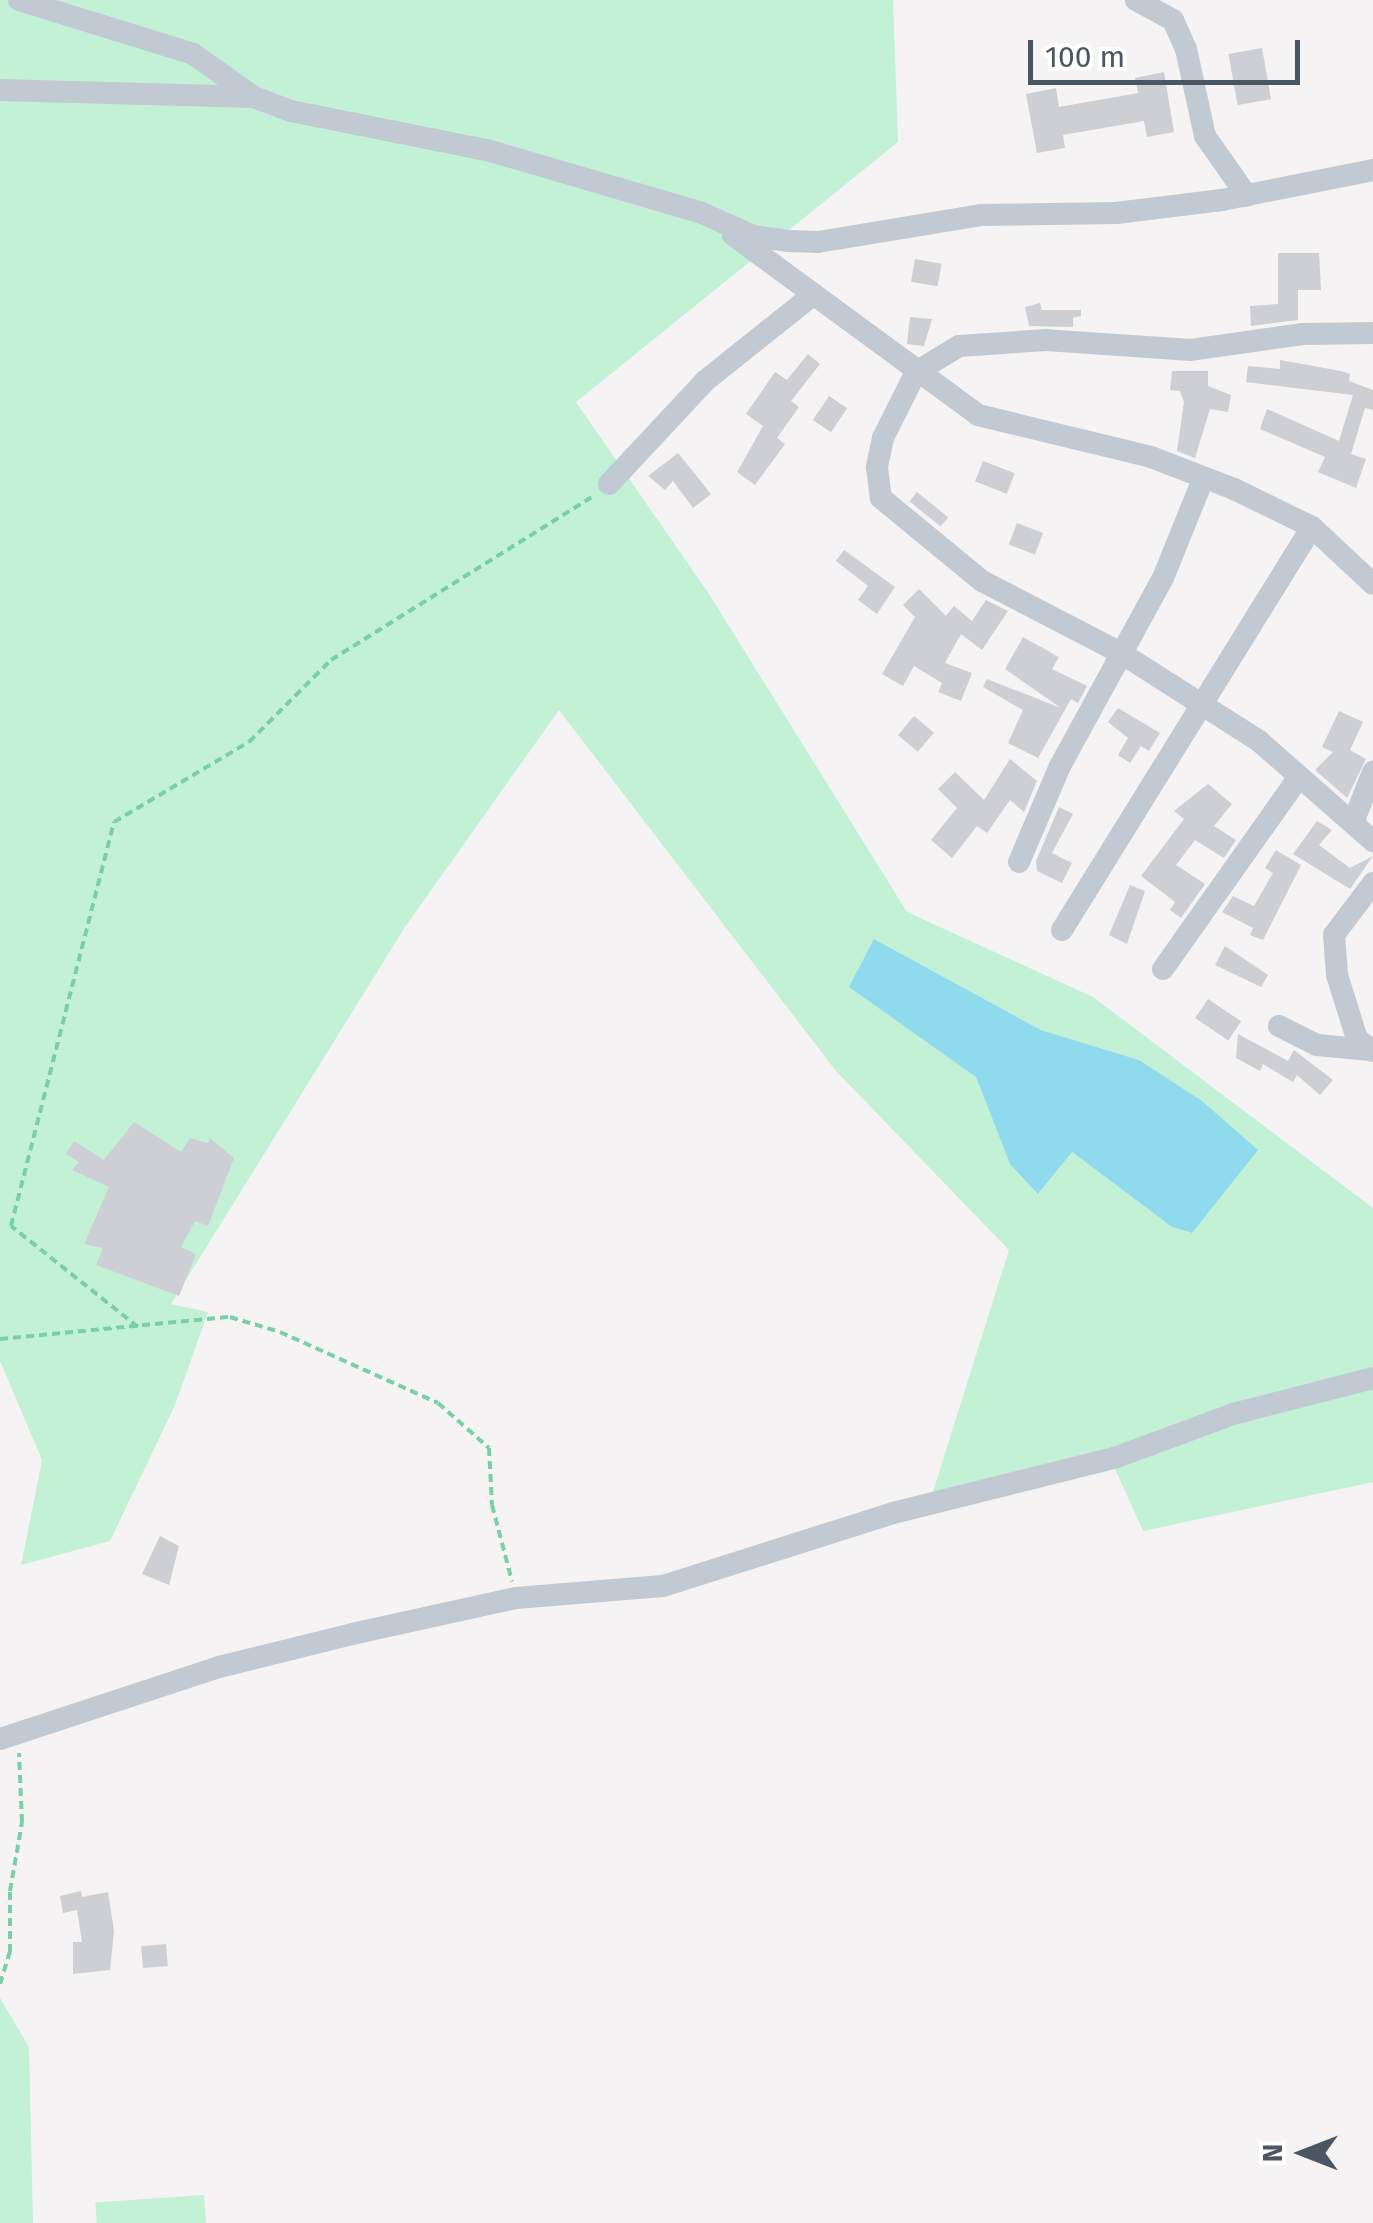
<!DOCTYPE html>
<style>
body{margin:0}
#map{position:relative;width:1373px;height:2223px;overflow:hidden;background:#f5f3f3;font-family:"Fira Sans",sans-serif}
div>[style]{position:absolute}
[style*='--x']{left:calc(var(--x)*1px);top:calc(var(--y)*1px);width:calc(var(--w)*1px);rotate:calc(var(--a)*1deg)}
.green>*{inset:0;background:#c3f1d5;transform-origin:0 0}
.water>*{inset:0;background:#90daee}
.building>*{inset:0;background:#cdcfd5;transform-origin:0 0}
.path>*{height:4px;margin-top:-2px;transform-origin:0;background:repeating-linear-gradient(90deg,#7ad0a6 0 8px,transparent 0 13px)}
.minor>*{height:22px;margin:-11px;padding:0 11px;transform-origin:11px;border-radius:11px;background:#c1cad2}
span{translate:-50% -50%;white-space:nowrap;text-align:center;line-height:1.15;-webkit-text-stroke:8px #fff;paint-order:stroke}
.north{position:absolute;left:1253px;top:2103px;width:100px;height:100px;-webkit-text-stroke:8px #fff;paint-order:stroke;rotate:270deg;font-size:28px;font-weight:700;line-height:40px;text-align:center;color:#4a5661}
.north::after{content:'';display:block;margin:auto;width:35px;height:45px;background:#4a5661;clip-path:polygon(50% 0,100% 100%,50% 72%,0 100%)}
.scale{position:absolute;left:1028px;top:40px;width:272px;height:45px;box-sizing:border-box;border:5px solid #4a5661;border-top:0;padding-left:12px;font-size:30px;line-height:35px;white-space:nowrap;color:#4a5661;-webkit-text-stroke:8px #fff;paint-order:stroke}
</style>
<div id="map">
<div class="green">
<i style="clip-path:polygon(evenodd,0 0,893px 0,898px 142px,576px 402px,709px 594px,907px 912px,1093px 997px,1373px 1208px,1373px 1482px,1143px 1531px,1115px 1469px,926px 1514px,1009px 1250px,836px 1071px,559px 710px,405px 927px,171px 1304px,208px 1312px,175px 1405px,110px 1541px,21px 1565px,42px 1460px,0 1361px,0 0,874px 939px,1041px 1030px,1139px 1060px,1191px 1233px,1172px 1227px,1072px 1152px,1039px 1193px,1010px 1163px,976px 1077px,874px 939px)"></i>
<i style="clip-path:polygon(0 1998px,29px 2047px,33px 2223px,0 2223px)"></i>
<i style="left:204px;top:2195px;width:28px;height:109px;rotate:86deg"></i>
</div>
<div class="water">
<i style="clip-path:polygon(874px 939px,1041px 1030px,1139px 1060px,1202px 1101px,1258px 1150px,1192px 1233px,1172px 1227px,1072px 1152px,1038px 1194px,1010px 1164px,976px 1077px,849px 987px)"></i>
</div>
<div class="building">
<i style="left:1262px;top:48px;width:52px;height:34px;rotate:80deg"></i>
<i style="clip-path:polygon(1164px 72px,1174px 132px,1147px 137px,1144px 121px,1063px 135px,1065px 148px,1037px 153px,1026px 94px,1056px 88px,1059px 107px,1138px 93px,1135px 78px)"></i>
<i style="clip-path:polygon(1278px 253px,1319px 253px,1321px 290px,1298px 290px,1298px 320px,1251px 326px,1250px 306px,1278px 304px)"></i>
<i style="left:915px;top:259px;width:27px;height:23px;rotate:10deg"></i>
<i style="clip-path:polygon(1040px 303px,1042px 310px,1081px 310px,1081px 316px,1073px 318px,1073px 327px,1029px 326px,1025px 307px)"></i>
<i style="clip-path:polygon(910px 317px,932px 319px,924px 346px,907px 344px)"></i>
<i style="clip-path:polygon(808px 354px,820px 364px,791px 401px,799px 407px,777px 438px,785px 444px,755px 485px,737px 472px,763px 426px,746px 414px,775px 372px,787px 380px)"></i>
<i style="clip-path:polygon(1280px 360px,1341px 371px,1350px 374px,1349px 381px,1373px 390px,1373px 410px,1365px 408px,1351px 454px,1366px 459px,1356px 488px,1318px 472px,1325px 457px,1260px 429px,1267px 409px,1339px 441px,1353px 395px,1246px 382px,1248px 366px,1280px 369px)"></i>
<i style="clip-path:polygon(1172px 371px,1208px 371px,1208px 386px,1231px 395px,1228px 412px,1210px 409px,1195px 458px,1177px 451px,1184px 402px,1180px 391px,1170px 390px)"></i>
<i style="left:829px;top:396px;width:22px;height:29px;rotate:34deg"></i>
<i style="clip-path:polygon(678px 453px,711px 494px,693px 508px,673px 481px,665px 490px,648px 476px)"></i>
<i style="left:983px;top:461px;width:34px;height:22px;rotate:21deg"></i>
<i style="left:917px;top:492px;width:40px;height:12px;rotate:39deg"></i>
<i style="left:1017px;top:523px;width:28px;height:23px;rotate:21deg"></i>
<i style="clip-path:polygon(844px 550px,895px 587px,877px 614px,858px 600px,868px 586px,836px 561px)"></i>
<i style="clip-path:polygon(919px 589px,946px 616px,954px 606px,972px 621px,986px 600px,1008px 611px,982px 650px,961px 634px,945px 663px,972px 673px,961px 701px,938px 692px,942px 683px,914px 666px,903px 686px,882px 674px,915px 617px,903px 605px)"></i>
<i style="clip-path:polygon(1023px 637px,1059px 657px,1052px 669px,1087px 686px,1078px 703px,1071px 699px,1038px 758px,1008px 743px,1023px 710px,983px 687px,987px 679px,1061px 708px,1005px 669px)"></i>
<i style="clip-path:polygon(1118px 708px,1160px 733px,1149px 751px,1141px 746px,1130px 763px,1118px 755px,1128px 738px,1108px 722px)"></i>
<i style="clip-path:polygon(1339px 711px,1363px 722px,1350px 750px,1366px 759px,1347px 798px,1315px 770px,1333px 752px,1322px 747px)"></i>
<i style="left:914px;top:716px;width:26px;height:25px;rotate:40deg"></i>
<i style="clip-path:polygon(1010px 759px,1037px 781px,1024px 812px,1010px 800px,987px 833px,977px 826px,952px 858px,931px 840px,957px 808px,938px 789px,955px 772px,984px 800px)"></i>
<i style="clip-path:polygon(1208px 784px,1232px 804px,1214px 826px,1236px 840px,1224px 858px,1195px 840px,1176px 865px,1205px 884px,1181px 918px,1170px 910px,1175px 902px,1141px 876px,1184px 819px,1174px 811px)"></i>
<i style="clip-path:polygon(1059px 807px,1073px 814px,1052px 853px,1072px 863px,1062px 883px,1037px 871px,1036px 861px)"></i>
<i style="clip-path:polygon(1317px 821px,1332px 830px,1319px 845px,1350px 868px,1373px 856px,1350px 889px,1293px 854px)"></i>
<i style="clip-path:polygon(1276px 850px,1301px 865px,1263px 940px,1250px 935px,1253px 928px,1222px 912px,1233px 896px,1254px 906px,1273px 873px,1265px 868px)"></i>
<i style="clip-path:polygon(1130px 885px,1145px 891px,1127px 944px,1109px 935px)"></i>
<i style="clip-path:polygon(1225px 946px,1268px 975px,1261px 987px,1215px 965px)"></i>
<i style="left:1208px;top:999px;width:40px;height:23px;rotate:34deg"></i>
<i style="clip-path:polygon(1238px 1034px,1288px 1061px,1294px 1050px,1333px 1080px,1320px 1095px,1297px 1075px,1293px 1082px,1263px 1064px,1260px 1071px,1236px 1058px)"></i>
<i style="clip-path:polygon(134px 1122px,181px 1152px,190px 1138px,208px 1143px,210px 1138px,234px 1158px,208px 1226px,195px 1221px,181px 1247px,196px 1254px,179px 1296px,96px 1265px,103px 1248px,84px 1244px,109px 1187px,72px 1170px,79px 1162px,66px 1154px,74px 1141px,104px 1160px)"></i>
<i style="clip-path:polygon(160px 1536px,179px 1546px,169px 1585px,142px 1574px)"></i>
<i style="clip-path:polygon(81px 1891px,82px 1897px,108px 1892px,114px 1931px,110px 1970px,73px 1974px,73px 1942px,82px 1942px,77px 1910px,63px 1913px,60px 1896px)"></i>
<i style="left:166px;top:1944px;width:22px;height:25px;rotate:85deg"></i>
</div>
<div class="path">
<i style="--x:138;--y:1327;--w:162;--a:-141.5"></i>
<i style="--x:11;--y:1226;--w:417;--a:-75.7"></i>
<i style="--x:114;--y:822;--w:157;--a:-30.7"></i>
<i style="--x:249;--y:742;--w:116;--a:-45"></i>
<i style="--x:331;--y:660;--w:309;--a:-32"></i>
<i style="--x:0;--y:1339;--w:231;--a:-5.5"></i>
<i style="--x:230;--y:1317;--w:52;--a:16.7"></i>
<i style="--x:280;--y:1332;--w:173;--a:24.2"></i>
<i style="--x:438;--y:1403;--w:68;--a:41.4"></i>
<i style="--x:489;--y:1448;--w:57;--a:87"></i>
<i style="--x:492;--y:1505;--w:79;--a:75.3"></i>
<i style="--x:0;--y:1984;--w:34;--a:-73"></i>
<i style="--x:10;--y:1952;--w:61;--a:-90"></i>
<i style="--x:10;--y:1891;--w:70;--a:-80.1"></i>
<i style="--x:22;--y:1822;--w:69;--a:-92.5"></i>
</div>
<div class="minor">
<i style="--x:19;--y:0;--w:182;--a:17.2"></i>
<i style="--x:193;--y:54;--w:75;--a:35.2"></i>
<i style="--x:254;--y:97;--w:40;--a:21"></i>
<i style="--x:291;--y:111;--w:200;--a:11.3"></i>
<i style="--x:487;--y:150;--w:224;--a:16.3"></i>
<i style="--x:702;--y:213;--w:56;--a:24.3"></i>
<i style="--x:753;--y:236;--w:36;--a:8"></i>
<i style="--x:789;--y:241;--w:29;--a:2"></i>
<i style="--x:818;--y:242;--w:165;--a:-9.4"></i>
<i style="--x:981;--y:215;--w:135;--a:-0.8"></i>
<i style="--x:1116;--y:213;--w:107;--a:-7"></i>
<i style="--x:1222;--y:200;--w:154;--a:-11.2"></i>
<i style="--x:1136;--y:0;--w:42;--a:28.4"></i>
<i style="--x:1173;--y:20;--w:32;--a:66"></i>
<i style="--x:1186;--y:49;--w:89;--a:77.7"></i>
<i style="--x:1205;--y:136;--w:73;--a:55"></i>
<i style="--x:0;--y:90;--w:254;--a:1.6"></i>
<i style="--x:733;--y:235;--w:304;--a:36.3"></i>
<i style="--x:978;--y:415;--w:178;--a:13.6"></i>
<i style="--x:1151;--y:457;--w:89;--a:21.1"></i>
<i style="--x:1234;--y:489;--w:87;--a:26"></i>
<i style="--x:1312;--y:527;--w:83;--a:43.1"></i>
<i style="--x:1373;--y:333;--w:70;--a:179.2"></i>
<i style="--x:1303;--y:334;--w:113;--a:171.9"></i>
<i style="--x:1191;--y:350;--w:145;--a:-176.1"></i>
<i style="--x:1046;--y:340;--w:87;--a:176.1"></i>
<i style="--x:959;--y:346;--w:50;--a:148.8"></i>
<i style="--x:916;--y:372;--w:74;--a:116.6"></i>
<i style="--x:883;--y:438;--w:30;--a:102"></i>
<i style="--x:877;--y:467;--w:31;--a:83"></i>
<i style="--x:881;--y:498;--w:131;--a:39.4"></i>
<i style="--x:982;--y:581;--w:157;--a:27.4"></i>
<i style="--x:1121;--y:653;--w:164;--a:32.5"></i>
<i style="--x:1259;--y:741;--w:152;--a:41.3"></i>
<i style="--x:609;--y:484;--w:141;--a:-47"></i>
<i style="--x:705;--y:381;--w:139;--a:-38.6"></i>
<i style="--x:1354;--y:820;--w:52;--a:-68.4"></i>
<i style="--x:1019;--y:862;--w:104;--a:-66.9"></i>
<i style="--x:1060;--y:766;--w:214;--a:-61.3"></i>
<i style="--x:1163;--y:578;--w:107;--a:-68"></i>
<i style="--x:1373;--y:883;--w:65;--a:126.9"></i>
<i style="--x:1334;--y:935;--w:40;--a:85.7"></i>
<i style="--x:1337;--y:975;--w:67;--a:72.6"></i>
<i style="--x:1357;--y:1039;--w:20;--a:37"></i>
<i style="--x:1062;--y:930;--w:474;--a:-58.2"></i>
<i style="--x:1163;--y:969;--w:235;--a:-54.7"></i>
<i style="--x:1279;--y:1026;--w:42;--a:26.6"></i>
<i style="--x:1317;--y:1045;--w:54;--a:5.3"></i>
<i style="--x:0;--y:1739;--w:231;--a:-18.2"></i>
<i style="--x:219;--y:1667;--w:137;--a:-13.9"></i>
<i style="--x:352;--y:1634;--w:168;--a:-12.4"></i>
<i style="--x:516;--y:1598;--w:147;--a:-4.7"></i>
<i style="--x:663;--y:1586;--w:241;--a:-17.6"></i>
<i style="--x:893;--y:1513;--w:231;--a:-14"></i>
<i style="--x:1117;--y:1457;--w:124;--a:-20.3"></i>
<i style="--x:1233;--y:1414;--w:145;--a:-14.4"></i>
</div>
<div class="north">N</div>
<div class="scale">100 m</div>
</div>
